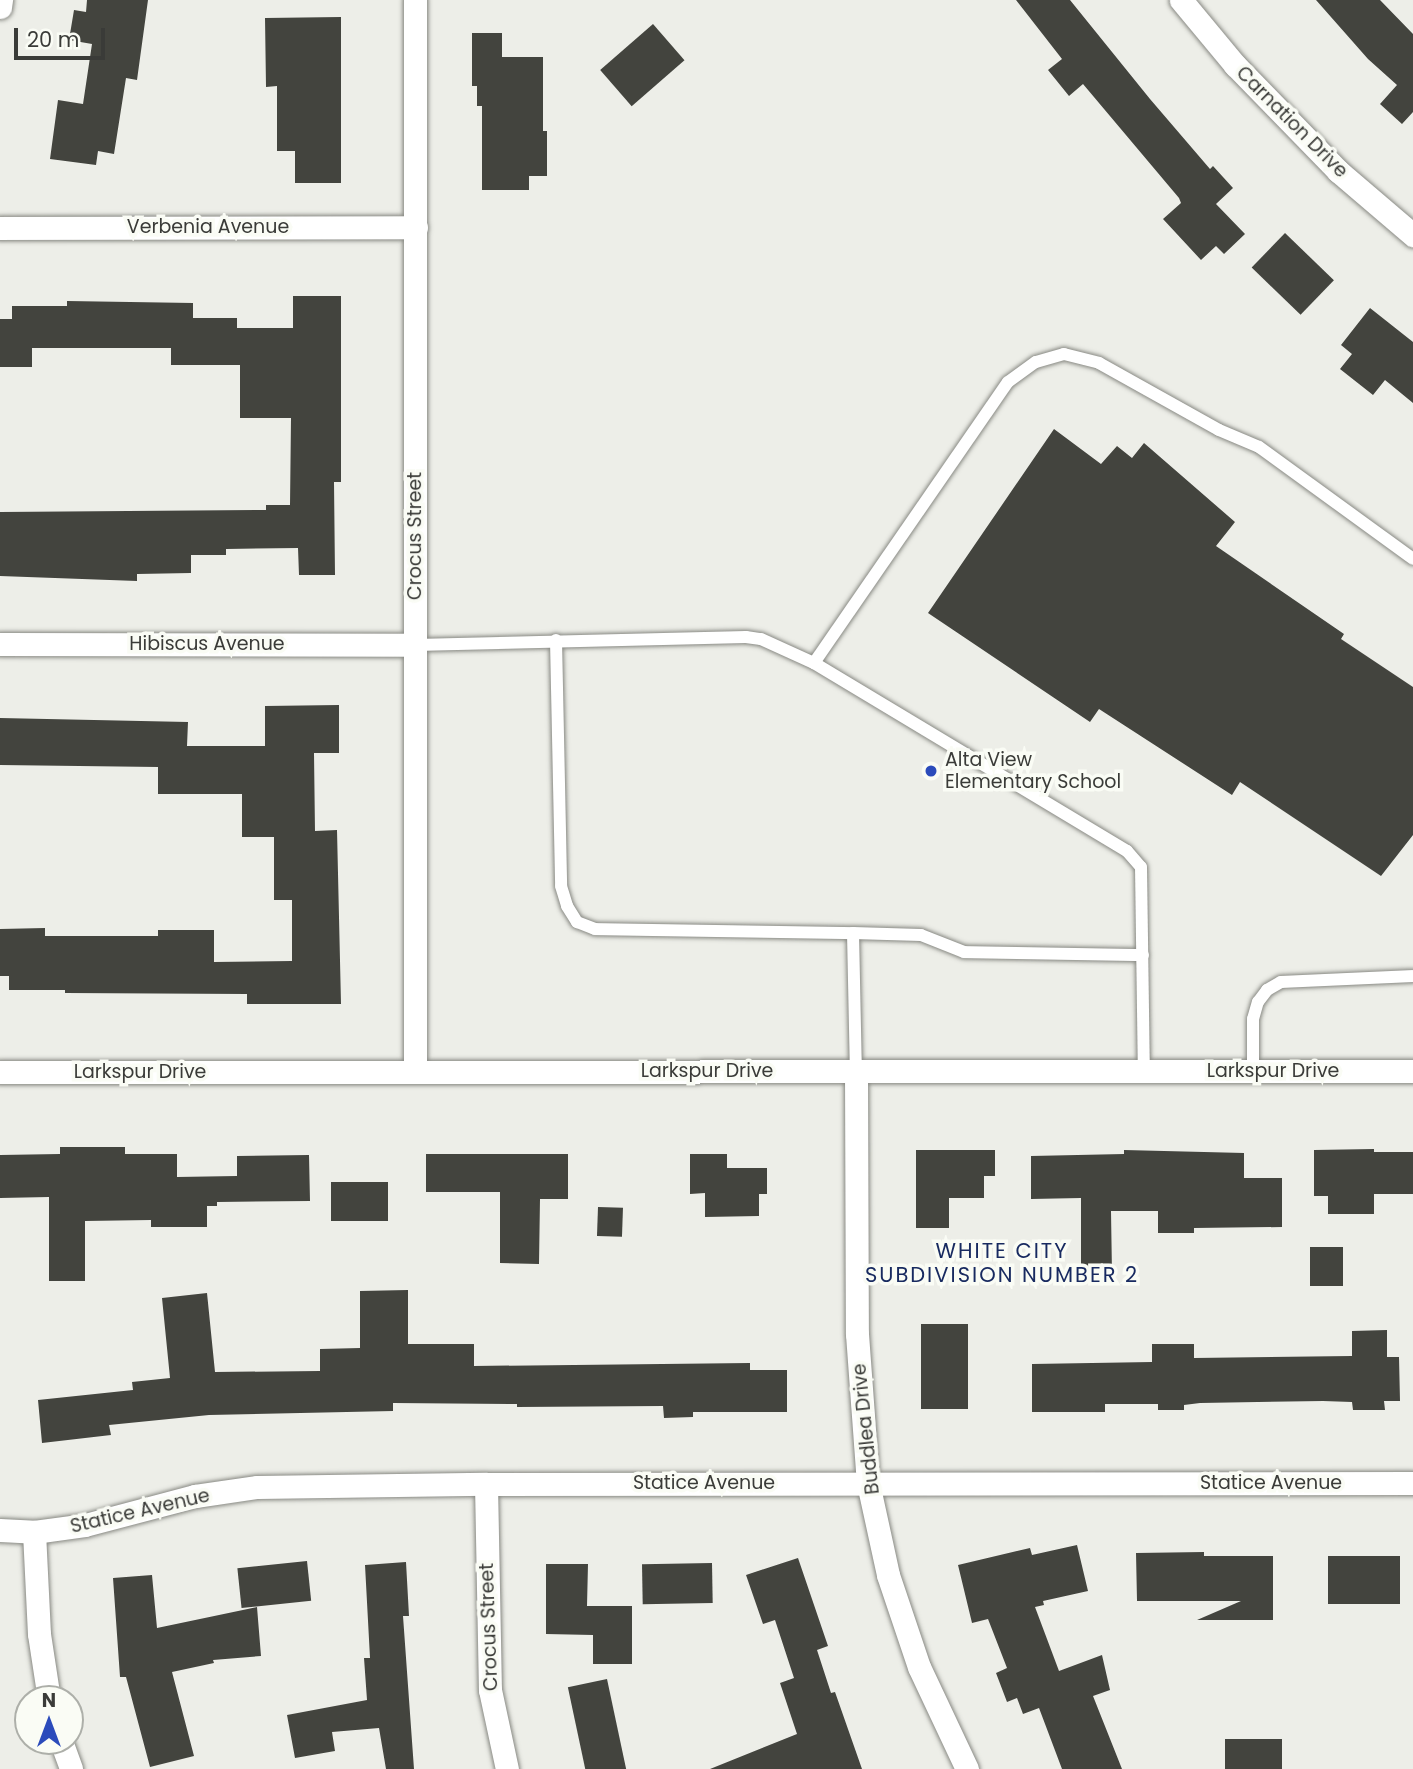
<!DOCTYPE html>
<style>
body{margin:0}
#map{position:relative;width:1413px;height:1769px;overflow:hidden;background:#edeee8;font-family:Poppins,sans-serif}
div>[style]{position:absolute}
[style*='--x']{left:calc(var(--x)*1px);top:calc(var(--y)*1px);width:calc(var(--w)*1px);rotate:calc(var(--a)*1deg)}
.building>*{inset:0;background:#43443e;transform-origin:0 0}
.roads{filter:drop-shadow(0 0 2px #888983) drop-shadow(0 0 2px #888983)}
.lane>*{height:12px;margin:-6px;padding:0 6px;transform-origin:6px;border-radius:6px;background:#fff}
.street>*{height:23px;margin:-11.5px;padding:0 11.5px;transform-origin:11.5px;border-radius:11.5px;background:#fff}
.dots>*{width:19px;height:19px;translate:-50% -50%;box-sizing:border-box;border:4px solid #fafcf5;border-radius:50%}
span{translate:-50% -50%;white-space:nowrap;text-align:center;line-height:1.15;-webkit-text-stroke:7px #fafcf5;paint-order:stroke}
.street-label{font-size:19px;color:#3a3b38}
.poi-label{font-size:19px;color:#3a3b38}
.left{translate:0 -50%;text-align:left}
.neighbourhood-label{font-size:21px;color:#182a60;letter-spacing:2px}
.north{position:absolute;left:14px;top:1685px;width:70px;height:70px;box-sizing:border-box;background:#fafcf5;border:2px solid #adafa9;border-radius:50%;rotate:0deg;font-size:19px;font-weight:700;line-height:28px;text-align:center;color:#3a3b38}
.north::after{content:'';display:block;margin:auto;width:24px;height:32px;background:#2b4bbb;clip-path:polygon(50% 0,100% 100%,50% 72%,0 100%)}
.scale{position:absolute;left:14px;top:28px;width:91px;height:32px;box-sizing:border-box;border:4px solid #3a3b38;border-top:0;padding-left:9px;font-size:21px;line-height:24px;white-space:nowrap;color:#3a3b38;-webkit-text-stroke:5px #fafcf5;paint-order:stroke}
</style>
<div id="map">
<div class="building">
<i style="clip-path:polygon(87px 0,148px 0,137px 80px,126px 78px,114px 154px,98px 151px,96px 165px,50px 159px,58px 100px,83px 104px,92px 44px,69px 40px,74px 10px,86px 12px)"></i>
<i style="clip-path:polygon(1016px 0,1070px 0,1150px 99px,1210px 169px,1213px 166px,1233px 188px,1216px 204px,1245px 234px,1224px 254px,1216px 246px,1201px 260px,1163px 219px,1181px 203px,1179px 198px,1083px 84px,1069px 96px,1048px 70px,1062px 59px)"></i>
<i style="clip-path:polygon(1316px 0,1380px 0,1413px 34px,1413px 112px,1402px 124px,1380px 104px,1397px 85px,1368px 59px)"></i>
<i style="clip-path:polygon(341px 17px,341px 183px,295px 183px,295px 151px,277px 151px,277px 86px,266px 87px,265px 18px)"></i>
<i style="left:653px;top:24px;width:48px;height:70px;rotate:49deg"></i>
<i style="clip-path:polygon(472px 33px,502px 33px,502px 57px,543px 57px,543px 131px,547px 131px,547px 176px,529px 176px,529px 190px,482px 190px,482px 106px,477px 106px,477px 86px,472px 86px)"></i>
<i style="left:1285px;top:233px;width:68px;height:48px;rotate:44deg"></i>
<i style="clip-path:polygon(293px 296px,341px 296px,341px 482px,334px 482px,335px 575px,299px 575px,298px 548px,226px 549px,226px 555px,191px 555px,191px 573px,137px 574px,137px 581px,0 576px,0 512px,266px 510px,266px 505px,290px 505px,291px 418px,240px 418px,240px 365px,171px 365px,171px 348px,32px 348px,32px 367px,0 367px,0 319px,12px 319px,12px 306px,67px 306px,67px 301px,193px 303px,193px 318px,237px 318px,237px 328px,293px 328px)"></i>
<i style="clip-path:polygon(1370px 308px,1413px 342px,1413px 403px,1385px 380px,1373px 395px,1340px 369px,1352px 354px,1341px 345px)"></i>
<i style="clip-path:polygon(1054px 429px,1101px 464px,1117px 446px,1132px 458px,1144px 443px,1235px 522px,1216px 546px,1344px 634px,1341px 639px,1413px 687px,1413px 835px,1381px 876px,1240px 782px,1232px 795px,1099px 709px,1090px 722px,928px 613px)"></i>
<i style="clip-path:polygon(339px 705px,339px 753px,314px 753px,315px 831px,337px 830px,341px 1004px,247px 1004px,247px 994px,65px 993px,65px 990px,9px 990px,9px 976px,0 976px,0 929px,45px 928px,45px 936px,158px 936px,158px 930px,214px 930px,214px 962px,292px 961px,292px 900px,274px 900px,274px 837px,242px 837px,242px 794px,158px 794px,158px 767px,0 765px,0 718px,188px 722px,187px 746px,265px 746px,265px 706px)"></i>
<i style="clip-path:polygon(60px 1147px,125px 1147px,125px 1154px,177px 1154px,177px 1177px,237px 1176px,237px 1156px,309px 1155px,310px 1201px,217px 1202px,217px 1206px,207px 1206px,207px 1227px,151px 1227px,151px 1220px,85px 1221px,85px 1281px,49px 1281px,49px 1197px,0 1198px,0 1155px,60px 1154px)"></i>
<i style="clip-path:polygon(1374px 1149px,1374px 1152px,1413px 1152px,1413px 1194px,1374px 1194px,1374px 1214px,1328px 1214px,1328px 1196px,1314px 1196px,1314px 1150px)"></i>
<i style="clip-path:polygon(916px 1150px,995px 1150px,995px 1176px,984px 1176px,984px 1198px,949px 1198px,949px 1228px,916px 1228px)"></i>
<i style="clip-path:polygon(1124px 1150px,1244px 1153px,1244px 1178px,1282px 1178px,1282px 1227px,1194px 1228px,1194px 1233px,1158px 1233px,1158px 1211px,1111px 1211px,1112px 1273px,1081px 1273px,1081px 1198px,1031px 1199px,1031px 1156px,1124px 1154px)"></i>
<i style="clip-path:polygon(426px 1154px,568px 1154px,568px 1199px,540px 1199px,539px 1264px,500px 1263px,500px 1192px,426px 1192px)"></i>
<i style="clip-path:polygon(690px 1154px,727px 1154px,727px 1168px,767px 1168px,767px 1194px,759px 1194px,759px 1216px,705px 1217px,705px 1193px,690px 1194px)"></i>
<i style="left:388px;top:1182px;width:39px;height:57px;rotate:90deg"></i>
<i style="left:598px;top:1207px;width:25px;height:29px;rotate:2deg"></i>
<i style="left:1310px;top:1247px;width:33px;height:39px"></i>
<i style="clip-path:polygon(408px 1290px,408px 1344px,474px 1344px,474px 1366px,750px 1363px,750px 1370px,787px 1370px,787px 1412px,693px 1412px,693px 1417px,664px 1418px,663px 1406px,517px 1407px,517px 1404px,393px 1403px,393px 1411px,209px 1415px,109px 1425px,111px 1435px,42px 1443px,38px 1400px,133px 1390px,132px 1382px,170px 1378px,162px 1298px,207px 1293px,215px 1372px,320px 1371px,320px 1349px,360px 1348px,360px 1291px)"></i>
<i style="left:921px;top:1324px;width:47px;height:85px"></i>
<i style="clip-path:polygon(1387px 1330px,1387px 1357px,1399px 1357px,1400px 1401px,1384px 1401px,1385px 1410px,1353px 1410px,1352px 1402px,1323px 1401px,1200px 1403px,1184px 1405px,1184px 1410px,1158px 1410px,1158px 1404px,1105px 1404px,1105px 1412px,1032px 1412px,1032px 1364px,1152px 1362px,1152px 1344px,1194px 1344px,1194px 1358px,1352px 1356px,1352px 1331px)"></i>
<i style="clip-path:polygon(1077px 1545px,1088px 1591px,1043px 1601px,1044px 1605px,1035px 1607px,1059px 1671px,1102px 1655px,1110px 1690px,1093px 1696px,1122px 1769px,1062px 1769px,1039px 1708px,1023px 1714px,1017px 1698px,1007px 1702px,996px 1673px,1007px 1668px,988px 1619px,972px 1623px,958px 1565px,1030px 1548px,1032px 1555px)"></i>
<i style="clip-path:polygon(1204px 1552px,1204px 1556px,1273px 1556px,1273px 1620px,1197px 1620px,1241px 1601px,1137px 1601px,1136px 1553px)"></i>
<i style="left:1328px;top:1556px;width:72px;height:48px"></i>
<i style="clip-path:polygon(798px 1558px,828px 1646px,817px 1650px,831px 1693px,835px 1692px,862px 1769px,710px 1769px,797px 1734px,780px 1683px,794px 1678px,775px 1620px,763px 1624px,746px 1575px)"></i>
<i style="left:307px;top:1561px;width:40px;height:70px;rotate:84deg"></i>
<i style="clip-path:polygon(406px 1562px,409px 1616px,403px 1616px,414px 1769px,386px 1769px,379px 1728px,332px 1732px,335px 1751px,295px 1758px,287px 1715px,367px 1700px,364px 1658px,370px 1658px,365px 1565px)"></i>
<i style="left:712px;top:1563px;width:40px;height:70px;rotate:89deg"></i>
<i style="clip-path:polygon(546px 1564px,588px 1564px,587px 1606px,632px 1606px,632px 1664px,593px 1664px,593px 1635px,546px 1634px)"></i>
<i style="clip-path:polygon(152px 1575px,157px 1628px,257px 1607px,261px 1656px,213px 1660px,214px 1663px,172px 1672px,194px 1756px,150px 1767px,126px 1677px,120px 1677px,113px 1578px)"></i>
<i style="left:607px;top:1679px;width:92px;height:40px;rotate:78deg"></i>
<i style="left:1225px;top:1739px;width:57px;height:30px"></i>
</div>
<div class="roads">
<div class="lane">
<i style="--x:556;--y:640;--w:246;--a:88.8"></i>
<i style="--x:561;--y:886;--w:21;--a:73"></i>
<i style="--x:567;--y:906;--w:19;--a:58"></i>
<i style="--x:577;--y:922;--w:19;--a:21"></i>
<i style="--x:595;--y:929;--w:258;--a:0.9"></i>
<i style="--x:853;--y:933;--w:138;--a:88.8"></i>
<i style="--x:415;--y:645;--w:331;--a:-1.4"></i>
<i style="--x:746;--y:637;--w:15;--a:8"></i>
<i style="--x:761;--y:639;--w:58;--a:24.4"></i>
<i style="--x:814;--y:663;--w:365;--a:31"></i>
<i style="--x:1127;--y:851;--w:21;--a:49"></i>
<i style="--x:1141;--y:867;--w:204;--a:89.2"></i>
<i style="--x:814;--y:663;--w:341;--a:-55.4"></i>
<i style="--x:1008;--y:382;--w:34;--a:-36"></i>
<i style="--x:1036;--y:362;--w:29;--a:-16"></i>
<i style="--x:1064;--y:354;--w:36;--a:14"></i>
<i style="--x:1099;--y:363;--w:137;--a:29.2"></i>
<i style="--x:1219;--y:430;--w:43;--a:23"></i>
<i style="--x:1259;--y:447;--w:190;--a:36"></i>
<i style="--x:853;--y:933;--w:68;--a:1.7"></i>
<i style="--x:921;--y:935;--w:46;--a:21.6"></i>
<i style="--x:964;--y:952;--w:179;--a:1"></i>
<i style="--x:1253;--y:1071;--w:52;--a:-90"></i>
<i style="--x:1253;--y:1019;--w:18;--a:-74"></i>
<i style="--x:1258;--y:1002;--w:15;--a:-53"></i>
<i style="--x:1267;--y:990;--w:16;--a:-30"></i>
<i style="--x:1281;--y:982;--w:132;--a:-2.6"></i>
</div>
<div class="street">
<i style="--x:1181;--y:0;--w:85;--a:50.3"></i>
<i style="--x:1235;--y:65;--w:148;--a:45.8"></i>
<i style="--x:1338;--y:171;--w:99;--a:40.5"></i>
<i style="--x:0;--y:7;--w:7;--a:-82"></i>
<i style="--x:0;--y:228;--w:416;--a:-0.1"></i>
<i style="--x:0;--y:644;--w:415;--a:0.1"></i>
<i style="--x:415;--y:1071;--w:1071;--a:-90"></i>
<i style="--x:856;--y:1071;--w:263;--a:89.8"></i>
<i style="--x:857;--y:1334;--w:149;--a:85.8"></i>
<i style="--x:868;--y:1483;--w:94;--a:77.7"></i>
<i style="--x:888;--y:1575;--w:97;--a:71.4"></i>
<i style="--x:919;--y:1667;--w:113;--a:64.8"></i>
<i style="--x:0;--y:1072;--w:1413;--a:-0.04"></i>
<i style="--x:486;--y:1484;--w:206;--a:88.9"></i>
<i style="--x:490;--y:1690;--w:81;--a:77.9"></i>
<i style="--x:0;--y:1530;--w:34;--a:3"></i>
<i style="--x:34;--y:1532;--w:51;--a:-7.8"></i>
<i style="--x:85;--y:1525;--w:114;--a:-14.8"></i>
<i style="--x:195;--y:1496;--w:63;--a:-8.3"></i>
<i style="--x:257;--y:1487;--w:229;--a:-0.8"></i>
<i style="--x:486;--y:1484;--w:927;--a:-0.06"></i>
<i style="--x:34;--y:1532;--w:102;--a:87.2"></i>
<i style="--x:39;--y:1634;--w:66;--a:81.3"></i>
<i style="--x:61;--y:1741;--w:30;--a:70"></i>
</div>
</div>
<div class="dots">
<i style="left:931px;top:771px;background:#2b4bbb"></i>
</div>
<div class="street-label">
<span style="left:1292px;top:122px;rotate:45deg">Carnation Drive</span>
<span style="left:208px;top:227px">Verbenia Avenue</span>
<span style="left:415px;top:536px;rotate:-90deg">Crocus Street</span>
<span style="left:207px;top:644px">Hibiscus Avenue</span>
<span style="left:707px;top:1071px">Larkspur Drive</span>
<span style="left:1273px;top:1071px">Larkspur Drive</span>
<span style="left:140px;top:1072px">Larkspur Drive</span>
<span style="left:866px;top:1429px;rotate:-96deg">Buddlea Drive</span>
<span style="left:704px;top:1483px">Statice Avenue</span>
<span style="left:1271px;top:1483px">Statice Avenue</span>
<span style="left:140px;top:1511px;rotate:-13deg">Statice Avenue</span>
<span style="left:489px;top:1627px;rotate:-92deg">Crocus Street</span>
</div>
<div class="poi-label">
<span class="left" style="left:945px;top:771px">Alta View<br>Elementary School</span>
</div>
<div class="neighbourhood-label">
<span style="left:1002px;top:1263px">WHITE CITY<br>SUBDIVISION NUMBER 2</span>
</div>
<div class="north">N</div>
<div class="scale">20 m</div>
</div>
